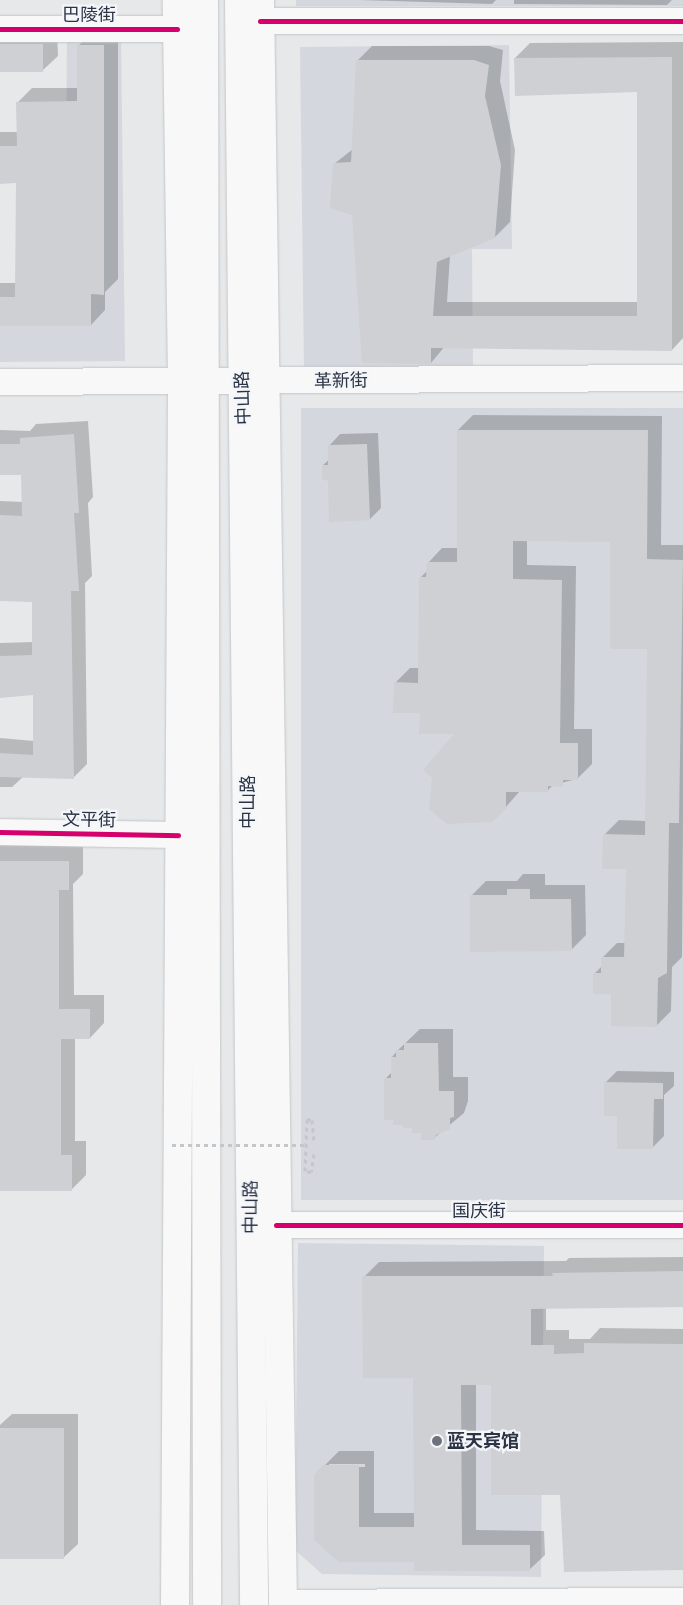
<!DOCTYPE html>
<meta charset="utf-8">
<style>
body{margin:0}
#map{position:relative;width:683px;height:1605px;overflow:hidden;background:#e6e8ea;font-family:"IBM Plex Sans","Noto Sans SC",sans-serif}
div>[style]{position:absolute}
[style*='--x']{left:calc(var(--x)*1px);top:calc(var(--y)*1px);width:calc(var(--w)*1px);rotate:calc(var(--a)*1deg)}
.built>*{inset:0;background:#d4d7dd;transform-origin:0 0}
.shadow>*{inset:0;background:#0003}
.building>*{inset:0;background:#ced0d3;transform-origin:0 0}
.path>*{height:3px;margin-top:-1.5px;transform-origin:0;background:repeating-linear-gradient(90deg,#c5c6ca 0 4px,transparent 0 8px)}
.roads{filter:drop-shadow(0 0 1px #c4c6c8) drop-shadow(0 0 1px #c4c6c8)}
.secondary>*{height:26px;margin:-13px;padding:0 13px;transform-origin:13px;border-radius:13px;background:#f8f8f8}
.primary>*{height:28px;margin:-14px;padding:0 14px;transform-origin:14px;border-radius:14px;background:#f8f8f8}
.highway>*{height:28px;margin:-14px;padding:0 14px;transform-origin:14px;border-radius:14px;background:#f8f8f8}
.path-bridge>*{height:3px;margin-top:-1.5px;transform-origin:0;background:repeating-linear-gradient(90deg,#c5c6ca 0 4px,transparent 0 8px)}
.cycleway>*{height:5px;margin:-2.5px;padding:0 2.5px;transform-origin:2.5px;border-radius:2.5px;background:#d6006c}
.dots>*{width:14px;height:14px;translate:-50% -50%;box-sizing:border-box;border:2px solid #f4f6f9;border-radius:50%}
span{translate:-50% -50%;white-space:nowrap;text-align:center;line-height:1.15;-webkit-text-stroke:4.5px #f4f6f9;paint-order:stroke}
.street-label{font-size:18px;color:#2b3445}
.poi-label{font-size:18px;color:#2b3445;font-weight:700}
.left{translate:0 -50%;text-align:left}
</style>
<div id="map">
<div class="built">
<i style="left:296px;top:0;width:387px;height:6px"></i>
<i style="clip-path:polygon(67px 33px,121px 36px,125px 361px,0 362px,0 297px,65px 297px)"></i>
<i style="clip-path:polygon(509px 45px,512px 249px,472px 249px,473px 370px,304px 372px,300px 47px)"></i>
<i style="left:683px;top:408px;width:792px;height:382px;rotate:90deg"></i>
<i style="clip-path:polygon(298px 1243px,544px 1246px,541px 1577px,322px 1574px,295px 1550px)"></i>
</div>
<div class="shadow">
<i style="clip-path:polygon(359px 0,496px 0,492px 4px)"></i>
<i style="clip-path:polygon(514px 0,672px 0,667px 5px,514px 4px)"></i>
<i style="clip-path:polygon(0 29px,57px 30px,58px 56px,43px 70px,0 71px)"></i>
<i style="clip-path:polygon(93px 31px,118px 31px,118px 279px,105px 292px,105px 310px,91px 325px,0 325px,0 283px,17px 283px,17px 182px,0 182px,0 132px,18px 132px,17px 103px,32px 88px,79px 88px,79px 45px)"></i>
<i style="clip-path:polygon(683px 42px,683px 338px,672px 350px,445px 346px,431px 363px,353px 214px,334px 164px,353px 149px,357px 61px,372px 46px,489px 46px,503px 50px,500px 81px,515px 150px,510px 222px,495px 237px,450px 255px,447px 302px,638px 302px,639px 91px,515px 58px,530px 43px)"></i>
<i style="clip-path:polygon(473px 415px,662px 416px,661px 545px,683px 545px,683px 818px,682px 957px,672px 967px,671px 1011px,657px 1025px,612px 993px,595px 973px,602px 966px,602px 958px,617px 943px,625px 943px,627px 868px,604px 835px,619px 820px,646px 821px,648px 648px,611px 541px,527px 540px,527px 565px,576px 566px,574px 729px,592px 729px,592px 764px,577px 779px,553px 785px,547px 791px,520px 791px,505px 808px,457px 733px,421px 712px,395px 683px,410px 668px,419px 668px,420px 578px,428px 570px,428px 563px,442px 548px,458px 548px,458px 430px)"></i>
<i style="clip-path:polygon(88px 421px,93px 497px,88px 503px,92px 576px,85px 583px,87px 764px,73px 778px,24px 776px,12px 787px,0 787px,0 738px,34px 741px,34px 694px,0 697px,0 643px,33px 642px,33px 601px,0 600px,0 501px,23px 502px,22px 474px,0 474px,0 430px,30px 431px,36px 424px)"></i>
<i style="clip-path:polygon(378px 433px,381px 508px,370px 519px,329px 480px,323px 465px,330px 459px,329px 446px,340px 434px)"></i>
<i style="clip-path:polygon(0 844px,83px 846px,83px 874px,73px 884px,74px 995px,104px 995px,104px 1023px,90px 1038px,75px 1038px,75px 1141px,86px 1141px,86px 1175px,71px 1190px,0 1190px)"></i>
<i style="clip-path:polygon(523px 874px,545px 874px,545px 885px,585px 885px,586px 935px,571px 950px,471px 896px,486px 881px,517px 881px)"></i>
<i style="clip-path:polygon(420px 1029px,453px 1029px,453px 1077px,468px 1077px,468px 1101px,464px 1113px,434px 1138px,414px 1126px,385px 1079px,392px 1072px,392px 1057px,397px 1051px)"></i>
<i style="clip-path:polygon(617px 1071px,674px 1072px,674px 1086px,664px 1095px,664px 1136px,652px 1148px,619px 1115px,606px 1082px)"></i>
<i style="clip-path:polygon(evenodd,683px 1257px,683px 1306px,546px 1308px,546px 1330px,569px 1330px,569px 1339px,590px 1339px,600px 1328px,683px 1329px,683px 1570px,562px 1494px,492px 1384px,476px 1384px,476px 1530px,544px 1531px,545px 1555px,529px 1570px,415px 1561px,340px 1561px,324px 1466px,339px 1451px,374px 1451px,374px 1513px,415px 1513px,415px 1377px,364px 1277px,379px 1262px,566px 1261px,569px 1258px,683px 1257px,329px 1464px,365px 1464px,365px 1467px,329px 1467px,329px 1464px)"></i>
<i style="clip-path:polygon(12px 1414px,78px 1414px,78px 1544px,63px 1558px,0 1558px,0 1425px)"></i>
</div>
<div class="building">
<i style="left:0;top:44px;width:43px;height:28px"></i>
<i style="clip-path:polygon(77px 45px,104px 45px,104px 295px,91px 294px,91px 326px,0 326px,0 297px,15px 297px,16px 183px,0 184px,0 146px,17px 146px,16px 102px,77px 101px)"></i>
<i style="clip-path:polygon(672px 57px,672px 351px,431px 348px,431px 364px,362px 363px,352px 215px,330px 208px,333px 163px,351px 162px,356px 60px,474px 60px,489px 65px,485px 96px,501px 165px,495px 238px,437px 262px,433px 316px,637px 316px,637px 92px,515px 96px,514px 58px)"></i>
<i style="clip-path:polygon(457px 430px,648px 430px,647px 559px,683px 560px,679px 823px,669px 823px,667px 973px,658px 978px,657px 1027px,611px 1026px,611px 994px,593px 994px,593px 973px,601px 973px,601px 957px,624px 957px,626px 869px,602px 869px,603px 834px,645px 835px,647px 649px,610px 649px,610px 542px,513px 541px,513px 579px,562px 580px,560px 743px,578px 743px,578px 780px,563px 780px,563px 787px,548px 786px,548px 792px,506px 792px,506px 809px,492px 822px,447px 824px,429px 809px,432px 778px,423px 770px,454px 734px,419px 734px,420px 713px,393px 713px,394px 682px,418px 683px,419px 577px,426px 577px,427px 562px,457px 562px)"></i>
<i style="clip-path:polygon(74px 434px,79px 513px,74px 513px,79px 591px,71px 591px,74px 779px,0 777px,0 753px,33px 755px,33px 695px,0 698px,0 656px,32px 655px,32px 602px,0 601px,0 515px,22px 516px,21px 475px,0 475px,0 444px,20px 444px,20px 438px)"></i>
<i style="clip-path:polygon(367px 444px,370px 520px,329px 522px,328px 481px,322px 479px,322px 465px,328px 465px,328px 445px)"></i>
<i style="clip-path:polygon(0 861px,69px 861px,69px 890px,59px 890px,59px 1009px,90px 1009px,90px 1039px,61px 1039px,61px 1155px,72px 1155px,72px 1191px,0 1191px)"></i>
<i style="clip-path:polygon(507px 889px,530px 889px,530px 899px,571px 899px,572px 951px,470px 952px,470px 895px,507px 895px)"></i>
<i style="clip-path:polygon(404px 1043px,438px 1043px,439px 1091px,454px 1091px,454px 1117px,450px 1118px,450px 1129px,436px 1135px,435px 1140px,421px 1140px,421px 1133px,412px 1133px,412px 1128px,403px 1128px,402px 1125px,393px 1125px,393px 1120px,384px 1120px,384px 1078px,391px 1078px,391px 1057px,396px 1057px,396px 1050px,404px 1050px)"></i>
<i style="clip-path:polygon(604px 1082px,663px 1083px,663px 1099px,654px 1099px,653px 1149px,617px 1149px,617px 1116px,604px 1116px)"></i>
<i style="clip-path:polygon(683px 1271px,683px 1307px,531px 1309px,531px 1345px,554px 1345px,554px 1354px,584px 1353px,584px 1343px,683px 1344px,683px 1570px,564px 1572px,560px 1495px,491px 1495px,491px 1385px,461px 1385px,462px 1545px,530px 1545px,530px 1571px,414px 1571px,414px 1562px,339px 1562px,314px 1540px,314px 1475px,323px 1465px,359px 1465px,359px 1527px,414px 1527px,413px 1378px,363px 1378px,362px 1276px,553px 1276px,552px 1273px)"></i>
<i style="left:0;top:1428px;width:64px;height:131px"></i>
</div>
<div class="path">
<i style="--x:314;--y:1154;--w:18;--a:99"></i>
<i style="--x:311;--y:1172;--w:6;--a:-171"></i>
<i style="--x:305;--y:1171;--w:52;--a:-87.8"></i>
<i style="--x:307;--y:1119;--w:5;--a:11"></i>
<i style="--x:312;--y:1120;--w:23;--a:85"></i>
</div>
<div class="roads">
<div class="secondary">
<i style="--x:260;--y:21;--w:423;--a:0"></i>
<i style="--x:0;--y:29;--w:177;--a:0"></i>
<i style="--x:0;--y:382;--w:683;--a:-0.34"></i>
<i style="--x:0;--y:832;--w:178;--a:1"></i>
<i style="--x:276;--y:1225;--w:407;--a:0"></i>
</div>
<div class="primary">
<i style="--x:204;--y:0;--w:1605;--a:89.89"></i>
<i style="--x:239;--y:0;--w:1605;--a:89.46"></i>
<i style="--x:260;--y:0;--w:1605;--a:89.18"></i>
<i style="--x:175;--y:1605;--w:1225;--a:-89.67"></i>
<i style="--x:182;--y:380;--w:380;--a:-90.8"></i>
</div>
<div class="highway">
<i style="--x:283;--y:1604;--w:400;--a:-0.3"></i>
</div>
</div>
<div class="path-bridge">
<i style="--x:172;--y:1145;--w:133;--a:0"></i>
</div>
<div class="cycleway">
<i style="--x:260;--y:21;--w:423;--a:0"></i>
<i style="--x:0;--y:29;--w:177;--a:0"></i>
<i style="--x:0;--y:832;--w:178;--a:1"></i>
<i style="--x:276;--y:1225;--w:407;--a:0"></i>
</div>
<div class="dots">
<i style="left:437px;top:1441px;background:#6c737f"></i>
</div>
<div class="street-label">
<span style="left:89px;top:15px">巴陵街</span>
<span style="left:341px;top:381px;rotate:-1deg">革新街</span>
<span style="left:243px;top:398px;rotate:-92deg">中山路</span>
<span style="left:248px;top:802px;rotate:-90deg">中山路</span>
<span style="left:89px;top:820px;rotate:1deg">文平街</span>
<span style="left:251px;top:1207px;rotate:-90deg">中山路</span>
<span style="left:479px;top:1211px">国庆街</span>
</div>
<div class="poi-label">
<span class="left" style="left:447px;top:1441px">蓝天宾馆</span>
</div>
</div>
